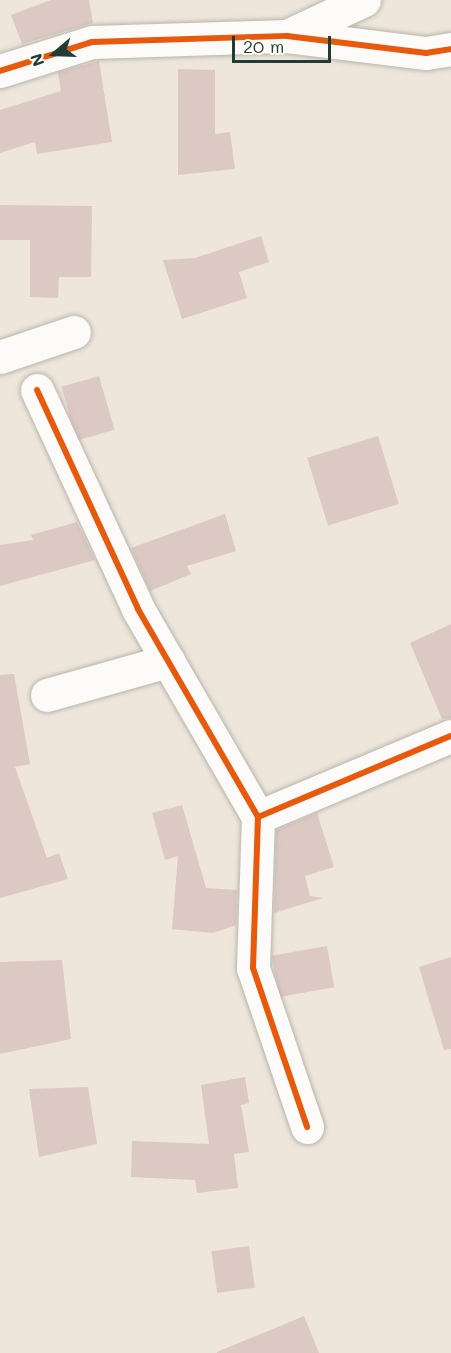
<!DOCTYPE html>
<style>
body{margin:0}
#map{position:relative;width:451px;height:1353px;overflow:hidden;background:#eee6da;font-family:Mali,sans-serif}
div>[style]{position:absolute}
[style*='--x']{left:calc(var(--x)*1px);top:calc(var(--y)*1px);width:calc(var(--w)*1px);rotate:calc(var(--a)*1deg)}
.building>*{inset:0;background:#dcc9c3;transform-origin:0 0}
.roads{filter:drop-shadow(0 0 2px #b7b5ad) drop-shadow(0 0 2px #b7b5ad)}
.minor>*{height:33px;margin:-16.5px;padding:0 16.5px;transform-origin:16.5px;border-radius:16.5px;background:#fcfbf9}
.cycleway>*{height:6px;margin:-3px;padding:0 3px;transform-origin:3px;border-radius:3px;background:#e8590c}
span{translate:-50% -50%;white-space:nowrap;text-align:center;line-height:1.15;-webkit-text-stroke:4.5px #fdfcf7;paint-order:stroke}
.north{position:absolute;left:24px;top:24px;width:60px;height:60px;-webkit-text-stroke:4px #fdfcf7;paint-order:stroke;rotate:251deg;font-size:16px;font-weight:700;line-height:24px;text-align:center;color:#1f3d34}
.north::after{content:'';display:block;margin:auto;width:21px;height:27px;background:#1f3d34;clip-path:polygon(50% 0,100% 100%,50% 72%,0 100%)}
.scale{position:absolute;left:232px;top:36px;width:99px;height:27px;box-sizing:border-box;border:3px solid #1f3d34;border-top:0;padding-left:8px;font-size:18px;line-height:21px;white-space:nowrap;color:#1f3d34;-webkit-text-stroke:4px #fdfcf7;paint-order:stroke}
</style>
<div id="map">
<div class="building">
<i style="clip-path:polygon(51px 0,89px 0,93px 23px,22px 44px,11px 15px)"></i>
<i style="clip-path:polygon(99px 61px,112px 142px,37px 154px,35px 142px,0 153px,0 110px,61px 91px,58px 72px)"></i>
<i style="clip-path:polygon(178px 69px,215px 70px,215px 134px,230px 132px,235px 169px,178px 175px)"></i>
<i style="clip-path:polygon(0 205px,92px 206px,91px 277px,59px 277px,58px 298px,30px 297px,30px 240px,0 240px)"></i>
<i style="clip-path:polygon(261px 236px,269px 262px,239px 272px,247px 298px,182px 319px,163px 260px,195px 258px)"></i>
<i style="left:99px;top:376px;width:56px;height:39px;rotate:74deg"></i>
<i style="left:378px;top:436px;width:71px;height:74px;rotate:73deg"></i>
<i style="clip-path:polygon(225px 514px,236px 551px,187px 566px,191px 574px,150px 591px,131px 548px)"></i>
<i style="clip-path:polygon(77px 522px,95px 560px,0 586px,0 545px,33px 540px,31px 535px)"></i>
<i style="clip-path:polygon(451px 624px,451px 718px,442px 719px,410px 643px)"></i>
<i style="clip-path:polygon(14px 674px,30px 764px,15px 767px,47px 858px,59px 853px,68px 879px,0 898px,0 675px)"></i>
<i style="clip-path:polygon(182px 805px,206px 888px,237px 890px,236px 925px,213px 933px,172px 929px,178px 856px,165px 860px,152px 813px)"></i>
<i style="clip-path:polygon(317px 813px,334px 867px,305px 876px,310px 896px,323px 898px,274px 913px,276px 830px)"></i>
<i style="left:327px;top:946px;width:42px;height:56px;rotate:80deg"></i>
<i style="clip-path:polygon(451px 957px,451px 1049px,444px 1050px,419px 967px)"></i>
<i style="clip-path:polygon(62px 960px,71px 1039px,0 1054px,0 962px)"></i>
<i style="clip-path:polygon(245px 1077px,249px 1103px,241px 1105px,249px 1152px,234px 1154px,238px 1188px,197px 1193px,195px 1180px,131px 1177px,132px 1141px,209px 1144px,201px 1085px)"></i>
<i style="clip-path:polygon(88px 1087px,97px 1144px,39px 1157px,29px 1089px)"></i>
<i style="left:249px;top:1246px;width:42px;height:38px;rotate:82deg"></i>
<i style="clip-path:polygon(304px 1316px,319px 1353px,217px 1353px,217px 1352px)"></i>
</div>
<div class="roads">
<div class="minor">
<i style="--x:287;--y:36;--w:85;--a:-25.1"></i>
<i style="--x:0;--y:71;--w:96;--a:-17.5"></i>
<i style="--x:92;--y:42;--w:195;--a:-1.8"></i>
<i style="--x:287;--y:36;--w:140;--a:7"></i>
<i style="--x:426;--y:53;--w:25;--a:-9"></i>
<i style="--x:0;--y:357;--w:78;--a:-18.7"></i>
<i style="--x:37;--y:390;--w:241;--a:65.2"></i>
<i style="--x:138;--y:609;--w:240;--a:60"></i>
<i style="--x:258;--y:817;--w:209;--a:-22.8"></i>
<i style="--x:47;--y:695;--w:126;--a:-15.7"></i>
<i style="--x:258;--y:817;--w:151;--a:91.9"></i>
<i style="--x:253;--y:968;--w:168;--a:71.2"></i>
</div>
</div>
<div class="cycleway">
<i style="--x:0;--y:71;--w:96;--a:-17.5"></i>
<i style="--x:92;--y:42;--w:195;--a:-1.8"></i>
<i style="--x:287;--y:36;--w:140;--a:7"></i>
<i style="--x:426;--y:53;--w:25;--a:-9"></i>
<i style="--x:37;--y:390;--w:241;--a:65.2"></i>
<i style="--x:138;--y:609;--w:240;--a:60"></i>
<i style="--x:258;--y:817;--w:209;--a:-22.8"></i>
<i style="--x:258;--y:817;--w:151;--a:91.9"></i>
<i style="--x:253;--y:968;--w:168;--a:71.2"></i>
</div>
<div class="north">N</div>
<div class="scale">20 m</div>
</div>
